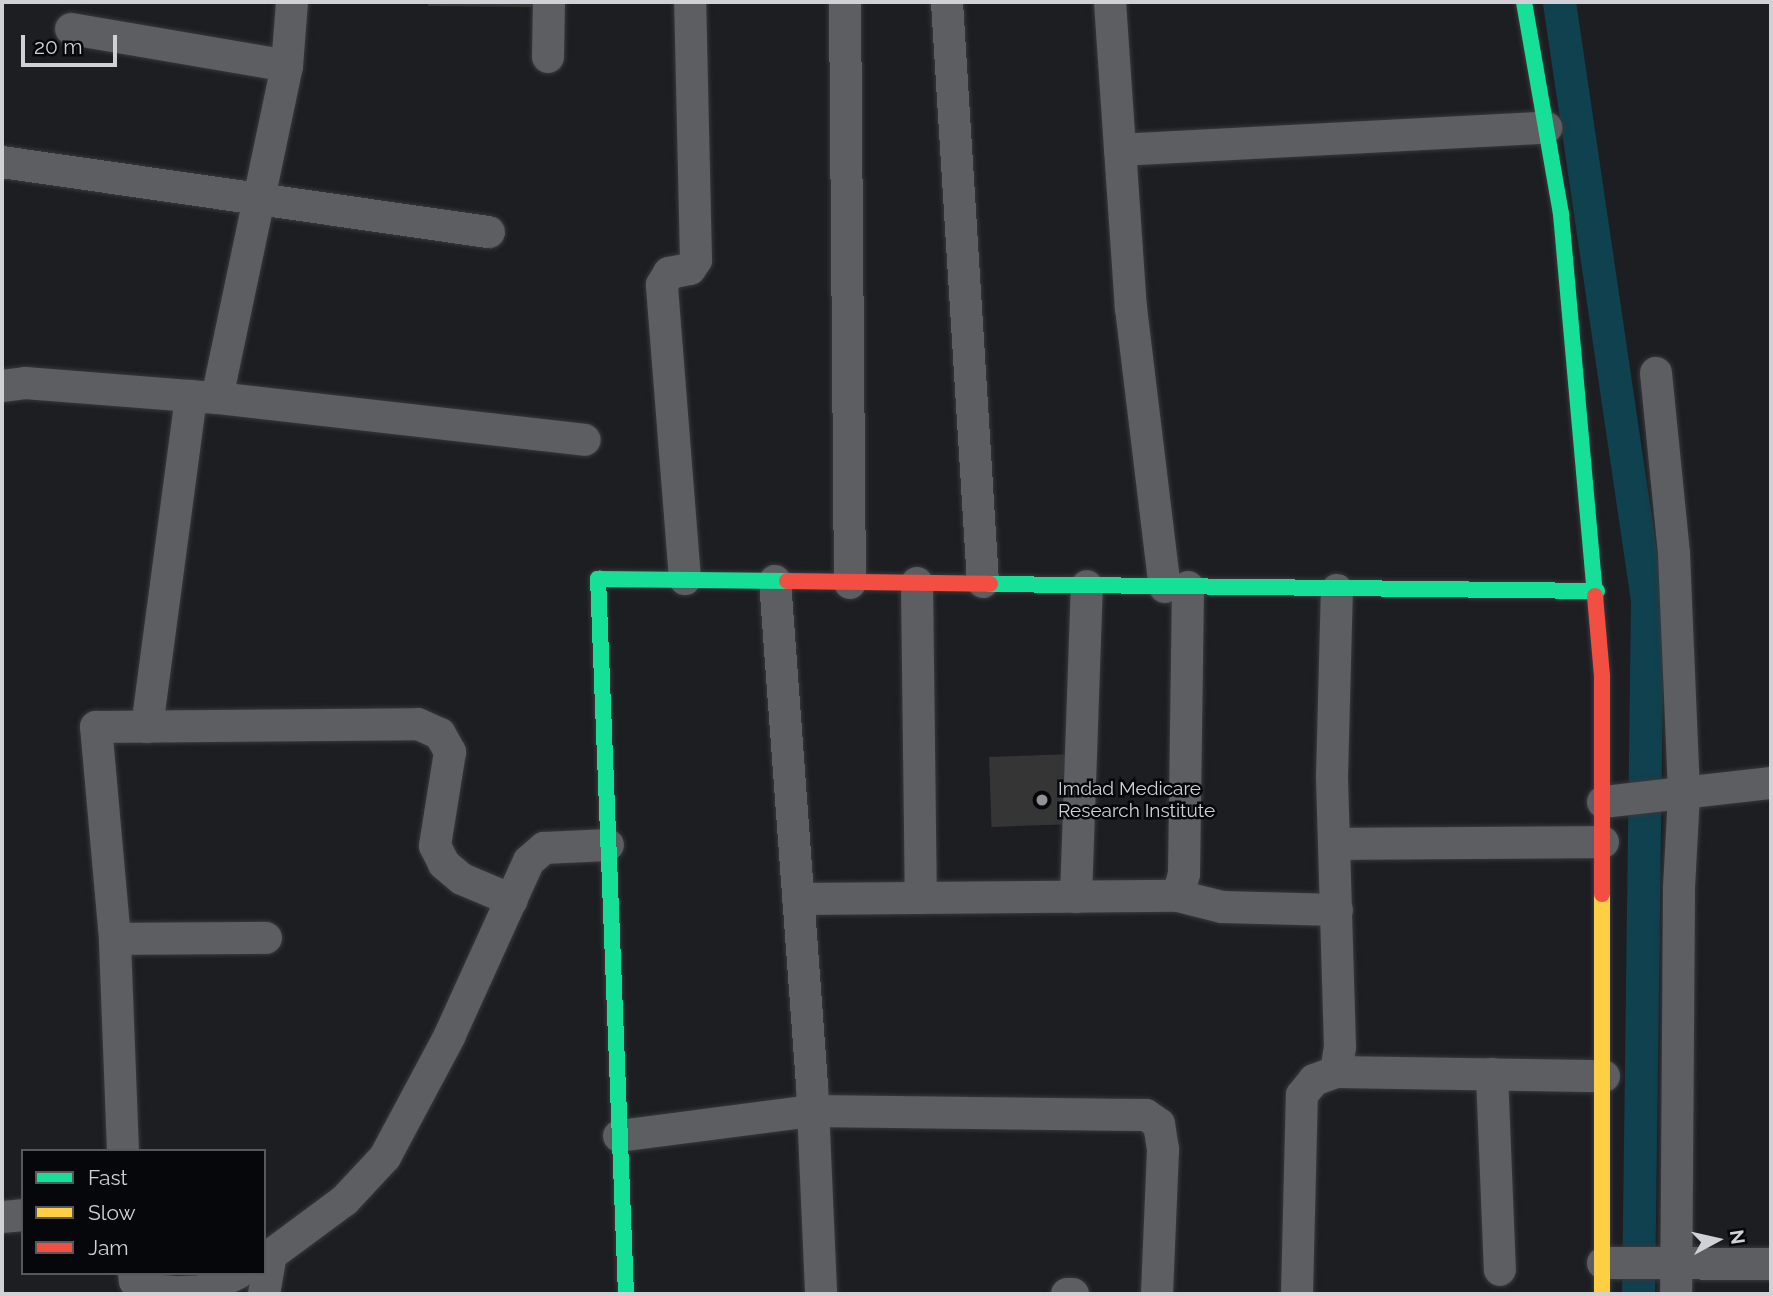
<!DOCTYPE html>
<style>
body{margin:0}
#map{position:relative;width:1773px;height:1296px;overflow:hidden;background:#1c1e22;font-family:Raleway,sans-serif}
div>[style]{position:absolute}
[style*='--x']{left:calc(var(--x)*1px);top:calc(var(--y)*1px);width:calc(var(--w)*1px);rotate:calc(var(--a)*1deg)}
.canal>*{height:33px;margin:-16.5px;padding:0 16.5px;transform-origin:16.5px;border-radius:16.5px;background:#0f414e}
.building>*{inset:0;background:#363536;transform-origin:0 0}
.roads{filter:drop-shadow(0 0 2px #37383c) drop-shadow(0 0 2px #37383c)}
.street>*{height:32px;margin:-16px;padding:0 16px;transform-origin:16px;border-radius:16px;background:#5d5e61}
.fast>*{height:16px;margin:-8px;padding:0 8px;transform-origin:8px;border-radius:8px;background:#16e098}
.slow>*{height:16px;margin:-8px;padding:0 8px;transform-origin:8px;border-radius:8px;background:#ffcf43}
.jam>*{height:16px;margin:-8px;padding:0 8px;transform-origin:8px;border-radius:8px;background:#f24e42}
.dots>*{width:19px;height:19px;translate:-50% -50%;box-sizing:border-box;border:4px solid #06070a;border-radius:50%}
span{translate:-50% -50%;white-space:nowrap;text-align:center;line-height:1.15;-webkit-text-stroke:5px #06070a;paint-order:stroke}
.poi-label{font-size:19px;color:#cfd1d6}
.left{translate:0 -50%;text-align:left}
.frame{position:absolute;inset:0;border:4px solid #cfd1d6;pointer-events:none}
.legend{position:absolute;left:21px;top:1149px;width:245px;height:126px;box-sizing:border-box;background:#06070a;border:2px solid #56585c;margin:0;padding:9px 12px;list-style:none;font-size:21px;color:#cfd1d6}
.legend li{display:flex;align-items:center;gap:14px;height:35px}
.legend b{width:35px;border:2px solid #56585c}
.north{position:absolute;left:1682px;top:1205px;width:70px;height:70px;-webkit-text-stroke:5px #06070a;paint-order:stroke;rotate:82deg;font-size:19px;font-weight:700;line-height:28px;text-align:center;color:#cfd1d6}
.north::after{content:'';display:block;margin:auto;width:24px;height:32px;background:#cfd1d6;clip-path:polygon(50% 0,100% 100%,50% 72%,0 100%)}
.scale{position:absolute;left:21px;top:35px;width:96px;height:32px;box-sizing:border-box;border:4px solid #cfd1d6;border-top:0;padding-left:9px;font-size:21px;line-height:24px;white-space:nowrap;color:#cfd1d6;-webkit-text-stroke:5px #06070a;paint-order:stroke}
</style>
<div id="map">
<div class="canal">
<i style="--x:1559;--y:2;--w:604;--a:81.63"></i>
<i style="--x:1647;--y:600;--w:694;--a:90.74"></i>
</div>
<div class="building">
<i style="clip-path:polygon(428px 2px,537px 2px,537px 7px,428px 6px)"></i>
<i style="left:1073px;top:754px;width:70px;height:84px;rotate:88deg"></i>
</div>
<div class="roads">
<div class="street">
<i style="--x:845;--y:2;--w:581;--a:89.51"></i>
<i style="--x:947;--y:2;--w:581;--a:86.45"></i>
<i style="--x:1110;--y:2;--w:307;--a:86.1"></i>
<i style="--x:1131;--y:308;--w:281;--a:83.1"></i>
<i style="--x:71;--y:29;--w:219;--a:9.7"></i>
<i style="--x:548;--y:57;--w:55;--a:-89"></i>
<i style="--x:1120;--y:150;--w:427;--a:-3"></i>
<i style="--x:2;--y:162;--w:492;--a:8.2"></i>
<i style="--x:1656;--y:373;--w:182;--a:84.3"></i>
<i style="--x:1674;--y:554;--w:241;--a:87.6"></i>
<i style="--x:1684;--y:795;--w:93;--a:93.1"></i>
<i style="--x:1679;--y:888;--w:406;--a:90.4"></i>
<i style="--x:2;--y:386;--w:23;--a:-7"></i>
<i style="--x:25;--y:383;--w:193;--a:4.5"></i>
<i style="--x:217;--y:398;--w:370;--a:6.5"></i>
<i style="--x:217;--y:398;--w:339;--a:-78.1"></i>
<i style="--x:287;--y:66;--w:64;--a:-85.5"></i>
<i style="--x:685;--y:579;--w:295;--a:-94.5"></i>
<i style="--x:662;--y:285;--w:14;--a:-60"></i>
<i style="--x:669;--y:273;--w:21;--a:-11"></i>
<i style="--x:690;--y:269;--w:11;--a:-56"></i>
<i style="--x:696;--y:260;--w:258;--a:-91.3"></i>
<i style="--x:775;--y:581;--w:505;--a:85.8"></i>
<i style="--x:812;--y:1085;--w:209;--a:87.5"></i>
<i style="--x:917;--y:583;--w:315;--a:89.3"></i>
<i style="--x:147;--y:727;--w:334;--a:-82.4"></i>
<i style="--x:1603;--y:802;--w:169;--a:-6.5"></i>
<i style="--x:1335;--y:844;--w:268;--a:-0.4"></i>
<i style="--x:1178;--y:896;--w:45;--a:14"></i>
<i style="--x:1222;--y:907;--w:115;--a:1.5"></i>
<i style="--x:1076;--y:897;--w:311;--a:-88"></i>
<i style="--x:798;--y:899;--w:380;--a:-0.5"></i>
<i style="--x:1178;--y:896;--w:23;--a:-75"></i>
<i style="--x:1184;--y:874;--w:287;--a:-89.2"></i>
<i style="--x:115;--y:939;--w:151;--a:-0.4"></i>
<i style="--x:1336;--y:1072;--w:268;--a:0.9"></i>
<i style="--x:1492;--y:1074;--w:196;--a:87.7"></i>
<i style="--x:619;--y:1136;--w:195;--a:-7.4"></i>
<i style="--x:812;--y:1111;--w:334;--a:0.7"></i>
<i style="--x:1146;--y:1115;--w:16;--a:35"></i>
<i style="--x:1159;--y:1124;--w:26;--a:81"></i>
<i style="--x:1163;--y:1150;--w:144;--a:92.4"></i>
<i style="--x:123;--y:1151;--w:212;--a:-92.2"></i>
<i style="--x:115;--y:939;--w:213;--a:-95.1"></i>
<i style="--x:96;--y:727;--w:322;--a:-0.5"></i>
<i style="--x:418;--y:724;--w:24;--a:24"></i>
<i style="--x:440;--y:734;--w:21;--a:61"></i>
<i style="--x:450;--y:752;--w:95;--a:99.1"></i>
<i style="--x:435;--y:846;--w:20;--a:63"></i>
<i style="--x:444;--y:864;--w:23;--a:40"></i>
<i style="--x:462;--y:879;--w:54;--a:22.8"></i>
<i style="--x:2;--y:1217;--w:21;--a:-5"></i>
<i style="--x:264;--y:1260;--w:101;--a:-36.5"></i>
<i style="--x:345;--y:1200;--w:59;--a:-47.1"></i>
<i style="--x:385;--y:1157;--w:136;--a:-61.9"></i>
<i style="--x:449;--y:1037;--w:193;--a:-65.6"></i>
<i style="--x:529;--y:861;--w:20;--a:-41"></i>
<i style="--x:544;--y:848;--w:64;--a:-2.7"></i>
<i style="--x:1603;--y:1263;--w:168;--a:0.3"></i>
<i style="--x:134;--y:1273;--w:8;--a:83"></i>
<i style="--x:135;--y:1281;--w:16;--a:35"></i>
<i style="--x:148;--y:1290;--w:31;--a:4"></i>
<i style="--x:179;--y:1292;--w:23;--a:-2"></i>
<i style="--x:202;--y:1291;--w:40;--a:-26.6"></i>
<i style="--x:264;--y:1294;--w:39;--a:-80"></i>
<i style="--x:1067;--y:1294;--w:6;--a:0"></i>
<i style="--x:1297;--y:1294;--w:199;--a:-88.6"></i>
<i style="--x:1302;--y:1095;--w:19;--a:-51"></i>
<i style="--x:1314;--y:1080;--w:23;--a:-20"></i>
<i style="--x:1336;--y:1072;--w:25;--a:-81"></i>
<i style="--x:1340;--y:1047;--w:270;--a:-91.7"></i>
<i style="--x:1332;--y:777;--w:187;--a:-88.5"></i>
</div>
<div class="fast">
<i style="--x:1524;--y:2;--w:215;--a:80.1"></i>
<i style="--x:1561;--y:214;--w:384;--a:84.9"></i>
<i style="--x:990;--y:584;--w:607;--a:0.66"></i>
<i style="--x:626;--y:1294;--w:716;--a:-92.24"></i>
<i style="--x:598;--y:579;--w:189;--a:0.6"></i>
</div>
<div class="slow">
<i style="--x:1602;--y:894;--w:400;--a:90"></i>
</div>
<div class="jam">
<i style="--x:787;--y:581;--w:203;--a:0.8"></i>
<i style="--x:1595;--y:596;--w:80;--a:85"></i>
<i style="--x:1602;--y:676;--w:218;--a:90"></i>
</div>
</div>
<div class="dots">
<i style="left:1042px;top:800px;background:#909297"></i>
</div>
<div class="poi-label">
<span class="left" style="left:1058px;top:800px">Imdad Medicare<br>Research Institute</span>
</div>
<div class="frame"></div>
<ul class="legend">
<li><b style="height:9px;background:#16e098"></b>Fast</li>
<li><b style="height:9px;background:#ffcf43"></b>Slow</li>
<li><b style="height:9px;background:#f24e42"></b>Jam</li>
</ul>
<div class="north">N</div>
<div class="scale">20 m</div>
</div>
